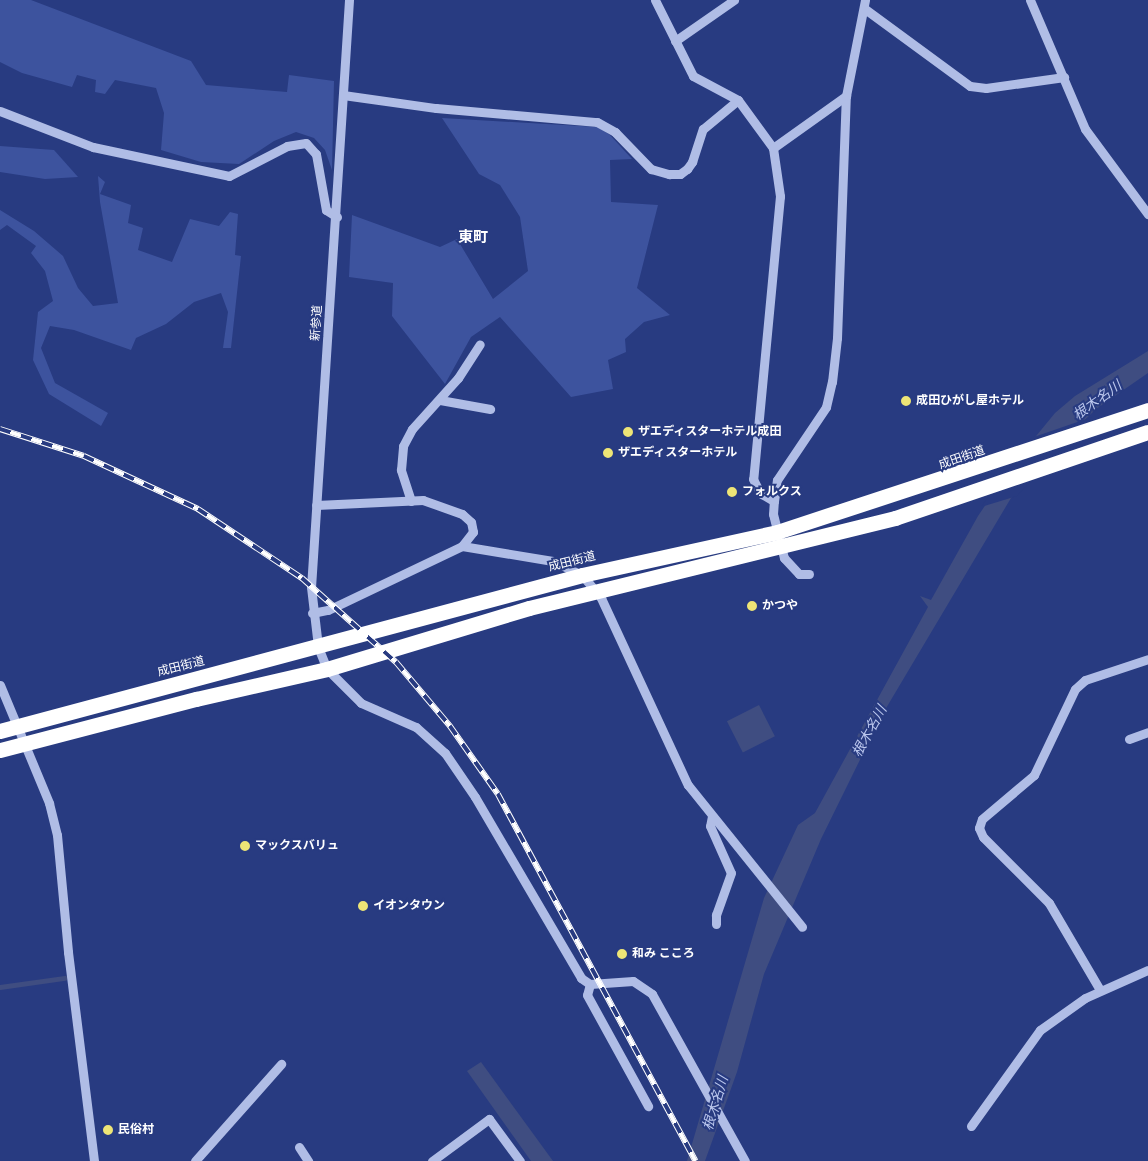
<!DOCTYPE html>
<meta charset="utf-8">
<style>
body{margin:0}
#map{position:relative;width:1148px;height:1161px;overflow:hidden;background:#283b81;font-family:"Archivo Narrow","Noto Sans JP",sans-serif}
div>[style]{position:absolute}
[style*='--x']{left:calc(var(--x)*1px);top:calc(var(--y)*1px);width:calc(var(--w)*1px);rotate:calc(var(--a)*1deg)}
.green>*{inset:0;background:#3d539e}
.water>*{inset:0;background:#3f4d81;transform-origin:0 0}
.pier>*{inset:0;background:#283b81}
.stream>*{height:4.5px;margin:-2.25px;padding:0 2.25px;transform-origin:2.25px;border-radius:2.25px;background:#3f4d81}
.minor>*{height:9px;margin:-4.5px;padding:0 4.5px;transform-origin:4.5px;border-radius:4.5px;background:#b0bde6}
.highway>*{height:15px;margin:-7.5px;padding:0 7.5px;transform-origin:7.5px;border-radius:7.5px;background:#fff}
.rail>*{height:5.5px;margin-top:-2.75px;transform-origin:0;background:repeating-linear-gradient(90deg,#283b81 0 11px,#fff 0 22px);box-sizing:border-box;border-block:1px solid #fff}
.dots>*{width:14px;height:14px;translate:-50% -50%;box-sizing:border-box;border:2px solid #283b81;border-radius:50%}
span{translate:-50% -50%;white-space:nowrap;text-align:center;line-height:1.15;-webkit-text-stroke:4px #283b81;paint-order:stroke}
.street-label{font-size:12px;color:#fff}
.poi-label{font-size:12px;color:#fff;font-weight:700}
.left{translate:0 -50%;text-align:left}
.water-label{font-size:14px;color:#bbc7ed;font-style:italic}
.quarter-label{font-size:15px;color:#fff;font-weight:700}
</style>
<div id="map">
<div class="green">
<i style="clip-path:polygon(0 0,31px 0,191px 61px,206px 85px,287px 92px,289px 75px,334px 81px,332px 170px,325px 150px,314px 138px,296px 132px,274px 141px,239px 164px,201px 162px,161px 150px,164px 113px,156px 88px,115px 80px,105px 94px,95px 92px,96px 80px,77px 75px,72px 87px,22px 73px,0 62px)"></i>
<i style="clip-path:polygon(442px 118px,598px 127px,610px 135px,632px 159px,610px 160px,611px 202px,658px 205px,637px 288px,670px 315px,644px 322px,625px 339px,626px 352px,608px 360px,613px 389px,571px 397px,500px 317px,471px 337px,445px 384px,392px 316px,393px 283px,349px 277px,352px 215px,440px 247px,457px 239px,493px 299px,528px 271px,520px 217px,500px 185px,479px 174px)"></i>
<i style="clip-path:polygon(0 146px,54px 150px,78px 177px,45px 179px,0 172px)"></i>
<i style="clip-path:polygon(98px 176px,105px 182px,100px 194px,131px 205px,128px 223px,143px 228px,138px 250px,172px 262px,190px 219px,219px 226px,230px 212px,238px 214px,235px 255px,241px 256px,231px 348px,223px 348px,228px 312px,221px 293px,194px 302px,166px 324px,136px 338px,131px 350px,74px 330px,50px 326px,41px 348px,55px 383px,108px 413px,101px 426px,49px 394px,33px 360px,38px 312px,53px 301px,45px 271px,31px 253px,36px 246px,7px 225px,0 230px,0 210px,34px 231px,63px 256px,78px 288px,93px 306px,118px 303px,100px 202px)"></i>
</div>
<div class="water">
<i style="clip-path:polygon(1148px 351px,1148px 373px,1096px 409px,1042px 462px,1011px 498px,882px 715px,821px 839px,764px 974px,737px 1072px,705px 1161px,687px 1161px,764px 898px,798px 825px,815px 813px,928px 607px,920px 596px,931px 600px,978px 516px,1014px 463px,1055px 413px,1075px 396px)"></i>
<i style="left:759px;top:705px;width:35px;height:36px;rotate:63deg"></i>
<i style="clip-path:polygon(481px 1062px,553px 1161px,531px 1161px,467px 1071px)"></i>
</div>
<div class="pier">
<i style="clip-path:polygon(1092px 417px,1017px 496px,981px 507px,1031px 438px)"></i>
</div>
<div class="stream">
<i style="--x:0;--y:987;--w:65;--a:-8"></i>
</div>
<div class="minor">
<i style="--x:349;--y:0;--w:588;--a:93.7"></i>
<i style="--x:311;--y:587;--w:60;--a:83.3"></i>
<i style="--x:318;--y:647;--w:24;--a:68"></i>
<i style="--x:327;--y:669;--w:48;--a:45"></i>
<i style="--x:361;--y:703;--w:60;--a:23.6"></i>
<i style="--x:416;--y:727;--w:39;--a:42"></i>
<i style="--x:445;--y:753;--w:53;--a:55.7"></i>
<i style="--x:475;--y:797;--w:210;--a:59.6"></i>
<i style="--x:581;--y:978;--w:11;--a:34"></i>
<i style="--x:590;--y:984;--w:43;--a:-4"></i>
<i style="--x:633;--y:981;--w:23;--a:34"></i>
<i style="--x:652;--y:994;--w:191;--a:60.9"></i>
<i style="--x:655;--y:0;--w:85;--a:63.4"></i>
<i style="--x:693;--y:76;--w:51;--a:28.1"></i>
<i style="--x:738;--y:100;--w:59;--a:53.9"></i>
<i style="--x:773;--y:148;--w:49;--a:81.7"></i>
<i style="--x:780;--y:196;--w:284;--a:95.4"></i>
<i style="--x:753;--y:479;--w:16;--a:63"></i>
<i style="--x:760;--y:493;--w:16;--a:30"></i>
<i style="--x:1030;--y:0;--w:140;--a:66.9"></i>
<i style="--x:1085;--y:129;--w:106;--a:53.5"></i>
<i style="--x:865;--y:9;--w:130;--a:36.3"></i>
<i style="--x:970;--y:86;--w:16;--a:7"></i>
<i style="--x:986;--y:88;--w:79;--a:-8"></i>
<i style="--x:675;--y:41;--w:72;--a:-34.8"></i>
<i style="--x:343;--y:95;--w:94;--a:8"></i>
<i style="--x:436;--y:108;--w:162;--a:5"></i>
<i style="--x:597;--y:122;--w:21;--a:29"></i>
<i style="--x:615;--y:132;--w:52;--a:45.8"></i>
<i style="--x:651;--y:169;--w:19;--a:16"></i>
<i style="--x:669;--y:174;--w:11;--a:0"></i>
<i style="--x:680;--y:174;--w:9;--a:-36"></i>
<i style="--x:687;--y:169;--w:9;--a:-54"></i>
<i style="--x:692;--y:162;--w:35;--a:-72"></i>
<i style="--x:703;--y:129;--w:45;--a:-39.6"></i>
<i style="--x:0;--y:111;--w:100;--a:21.2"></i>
<i style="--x:93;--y:147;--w:139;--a:12"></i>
<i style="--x:229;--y:176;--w:65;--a:-27.3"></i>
<i style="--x:287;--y:146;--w:19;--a:-9"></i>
<i style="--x:306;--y:143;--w:15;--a:48"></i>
<i style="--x:316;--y:154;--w:57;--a:79.9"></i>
<i style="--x:326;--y:210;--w:13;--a:32"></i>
<i style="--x:773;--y:148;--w:90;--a:-35.5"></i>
<i style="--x:440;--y:400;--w:51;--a:10.2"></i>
<i style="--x:411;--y:501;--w:33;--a:-108"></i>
<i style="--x:401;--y:470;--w:24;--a:-85"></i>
<i style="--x:403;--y:446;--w:19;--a:-62"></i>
<i style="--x:412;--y:429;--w:69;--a:-48"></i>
<i style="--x:458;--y:378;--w:40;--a:-57.1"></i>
<i style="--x:462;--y:546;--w:92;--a:9.4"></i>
<i style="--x:553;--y:561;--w:32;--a:26"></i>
<i style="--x:582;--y:575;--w:30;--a:50"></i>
<i style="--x:601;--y:598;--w:206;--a:65.1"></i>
<i style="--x:688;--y:785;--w:182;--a:51.2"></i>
<i style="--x:809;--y:574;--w:10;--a:180"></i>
<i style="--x:799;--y:574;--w:22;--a:-133"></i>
<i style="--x:784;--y:558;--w:45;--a:-104"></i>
<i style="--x:773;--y:514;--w:13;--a:-86"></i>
<i style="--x:774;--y:501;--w:21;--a:-82"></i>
<i style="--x:777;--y:480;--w:88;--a:-56.1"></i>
<i style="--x:826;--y:407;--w:26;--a:-77"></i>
<i style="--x:832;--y:382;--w:44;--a:-83.5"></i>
<i style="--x:837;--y:338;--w:242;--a:-87.9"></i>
<i style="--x:846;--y:96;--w:98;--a:-78.8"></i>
<i style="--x:312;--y:613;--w:16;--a:-11"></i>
<i style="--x:328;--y:610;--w:148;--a:-25.5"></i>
<i style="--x:462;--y:546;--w:18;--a:-52"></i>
<i style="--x:473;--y:532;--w:10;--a:-101"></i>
<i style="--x:471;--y:522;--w:12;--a:-138"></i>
<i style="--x:462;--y:514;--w:41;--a:-160.3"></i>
<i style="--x:423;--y:500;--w:107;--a:177.3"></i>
<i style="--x:0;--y:685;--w:128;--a:67.4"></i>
<i style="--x:49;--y:803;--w:33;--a:76"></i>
<i style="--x:57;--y:835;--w:118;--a:84.6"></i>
<i style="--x:68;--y:952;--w:211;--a:82.9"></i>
<i style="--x:1129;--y:739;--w:20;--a:-20"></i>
<i style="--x:712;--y:816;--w:10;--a:101"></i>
<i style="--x:710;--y:826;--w:51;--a:65.9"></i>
<i style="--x:731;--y:873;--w:45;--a:109.7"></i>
<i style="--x:716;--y:915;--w:9;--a:90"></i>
<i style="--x:590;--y:984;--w:11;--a:105"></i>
<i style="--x:587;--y:995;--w:127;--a:61.2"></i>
<i style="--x:1100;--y:990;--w:101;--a:-120.4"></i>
<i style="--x:1049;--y:903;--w:93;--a:-135"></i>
<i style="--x:983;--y:837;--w:10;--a:-114"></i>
<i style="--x:979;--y:828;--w:9;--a:-72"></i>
<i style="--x:982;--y:819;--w:68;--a:-40.2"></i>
<i style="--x:1034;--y:775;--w:95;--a:-64.5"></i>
<i style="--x:1075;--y:689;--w:13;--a:-42"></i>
<i style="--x:1085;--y:680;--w:66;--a:-18.4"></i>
<i style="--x:971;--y:1126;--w:118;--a:-54.3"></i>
<i style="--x:1040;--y:1030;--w:55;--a:-35.4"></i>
<i style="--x:1085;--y:998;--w:69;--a:-24"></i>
<i style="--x:299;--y:1147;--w:17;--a:57"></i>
<i style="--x:195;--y:1161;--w:130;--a:-48.4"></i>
<i style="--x:432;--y:1161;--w:71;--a:-36.4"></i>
<i style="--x:489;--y:1119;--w:52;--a:53.6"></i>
</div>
<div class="highway">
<i style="--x:0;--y:731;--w:603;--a:-15"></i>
<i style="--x:582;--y:575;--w:200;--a:-12.4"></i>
<i style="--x:777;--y:532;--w:391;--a:-18.2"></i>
<i style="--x:0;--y:750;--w:203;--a:-14.6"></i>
<i style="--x:196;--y:699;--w:134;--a:-12.9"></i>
<i style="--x:327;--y:669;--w:211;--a:-16.8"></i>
<i style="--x:529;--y:608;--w:377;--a:-13.8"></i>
<i style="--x:895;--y:518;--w:267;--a:-18.8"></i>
</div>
<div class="rail">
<i style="--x:0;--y:429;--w:88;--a:17.8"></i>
<i style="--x:84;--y:456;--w:126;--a:24.9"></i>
<i style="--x:198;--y:509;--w:125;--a:33.6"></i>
<i style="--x:302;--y:578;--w:126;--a:41.8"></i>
<i style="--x:396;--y:662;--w:84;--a:49.8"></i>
<i style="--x:450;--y:726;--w:83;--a:54.8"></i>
<i style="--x:498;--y:794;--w:417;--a:61.7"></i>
</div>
<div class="dots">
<i style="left:906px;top:401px;background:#eee576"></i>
<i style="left:628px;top:432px;background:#eee576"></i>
<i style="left:608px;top:453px;background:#eee576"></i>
<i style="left:732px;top:492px;background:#eee576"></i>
<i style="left:752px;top:606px;background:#eee576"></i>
<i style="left:245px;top:846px;background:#eee576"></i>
<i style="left:363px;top:906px;background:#eee576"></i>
<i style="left:622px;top:954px;background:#eee576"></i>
<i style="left:108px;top:1130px;background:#eee576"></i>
</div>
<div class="street-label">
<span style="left:317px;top:323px;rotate:-86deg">新参道</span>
<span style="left:962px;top:458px;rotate:-19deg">成田街道</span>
<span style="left:572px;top:562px;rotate:-14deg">成田街道</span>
<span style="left:181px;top:667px;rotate:-14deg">成田街道</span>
</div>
<div class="poi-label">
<span class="left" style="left:916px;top:401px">成田ひがし屋ホテル</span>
<span class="left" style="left:638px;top:432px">ザエディスターホテル成田</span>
<span class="left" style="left:618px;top:453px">ザエディスターホテル</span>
<span class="left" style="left:742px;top:492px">フォルクス</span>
<span class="left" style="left:762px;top:606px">かつや</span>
<span class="left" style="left:255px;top:846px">マックスバリュ</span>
<span class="left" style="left:373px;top:906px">イオンタウン</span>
<span class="left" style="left:632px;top:954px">和み こころ</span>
<span class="left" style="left:118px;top:1130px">民俗村</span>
</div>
<div class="water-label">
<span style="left:1097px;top:400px;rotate:-36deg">根木名川</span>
<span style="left:869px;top:731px;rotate:-61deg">根木名川</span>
<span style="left:715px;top:1103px;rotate:-73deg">根木名川</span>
</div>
<div class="quarter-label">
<span style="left:473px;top:237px">東町</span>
</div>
</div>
